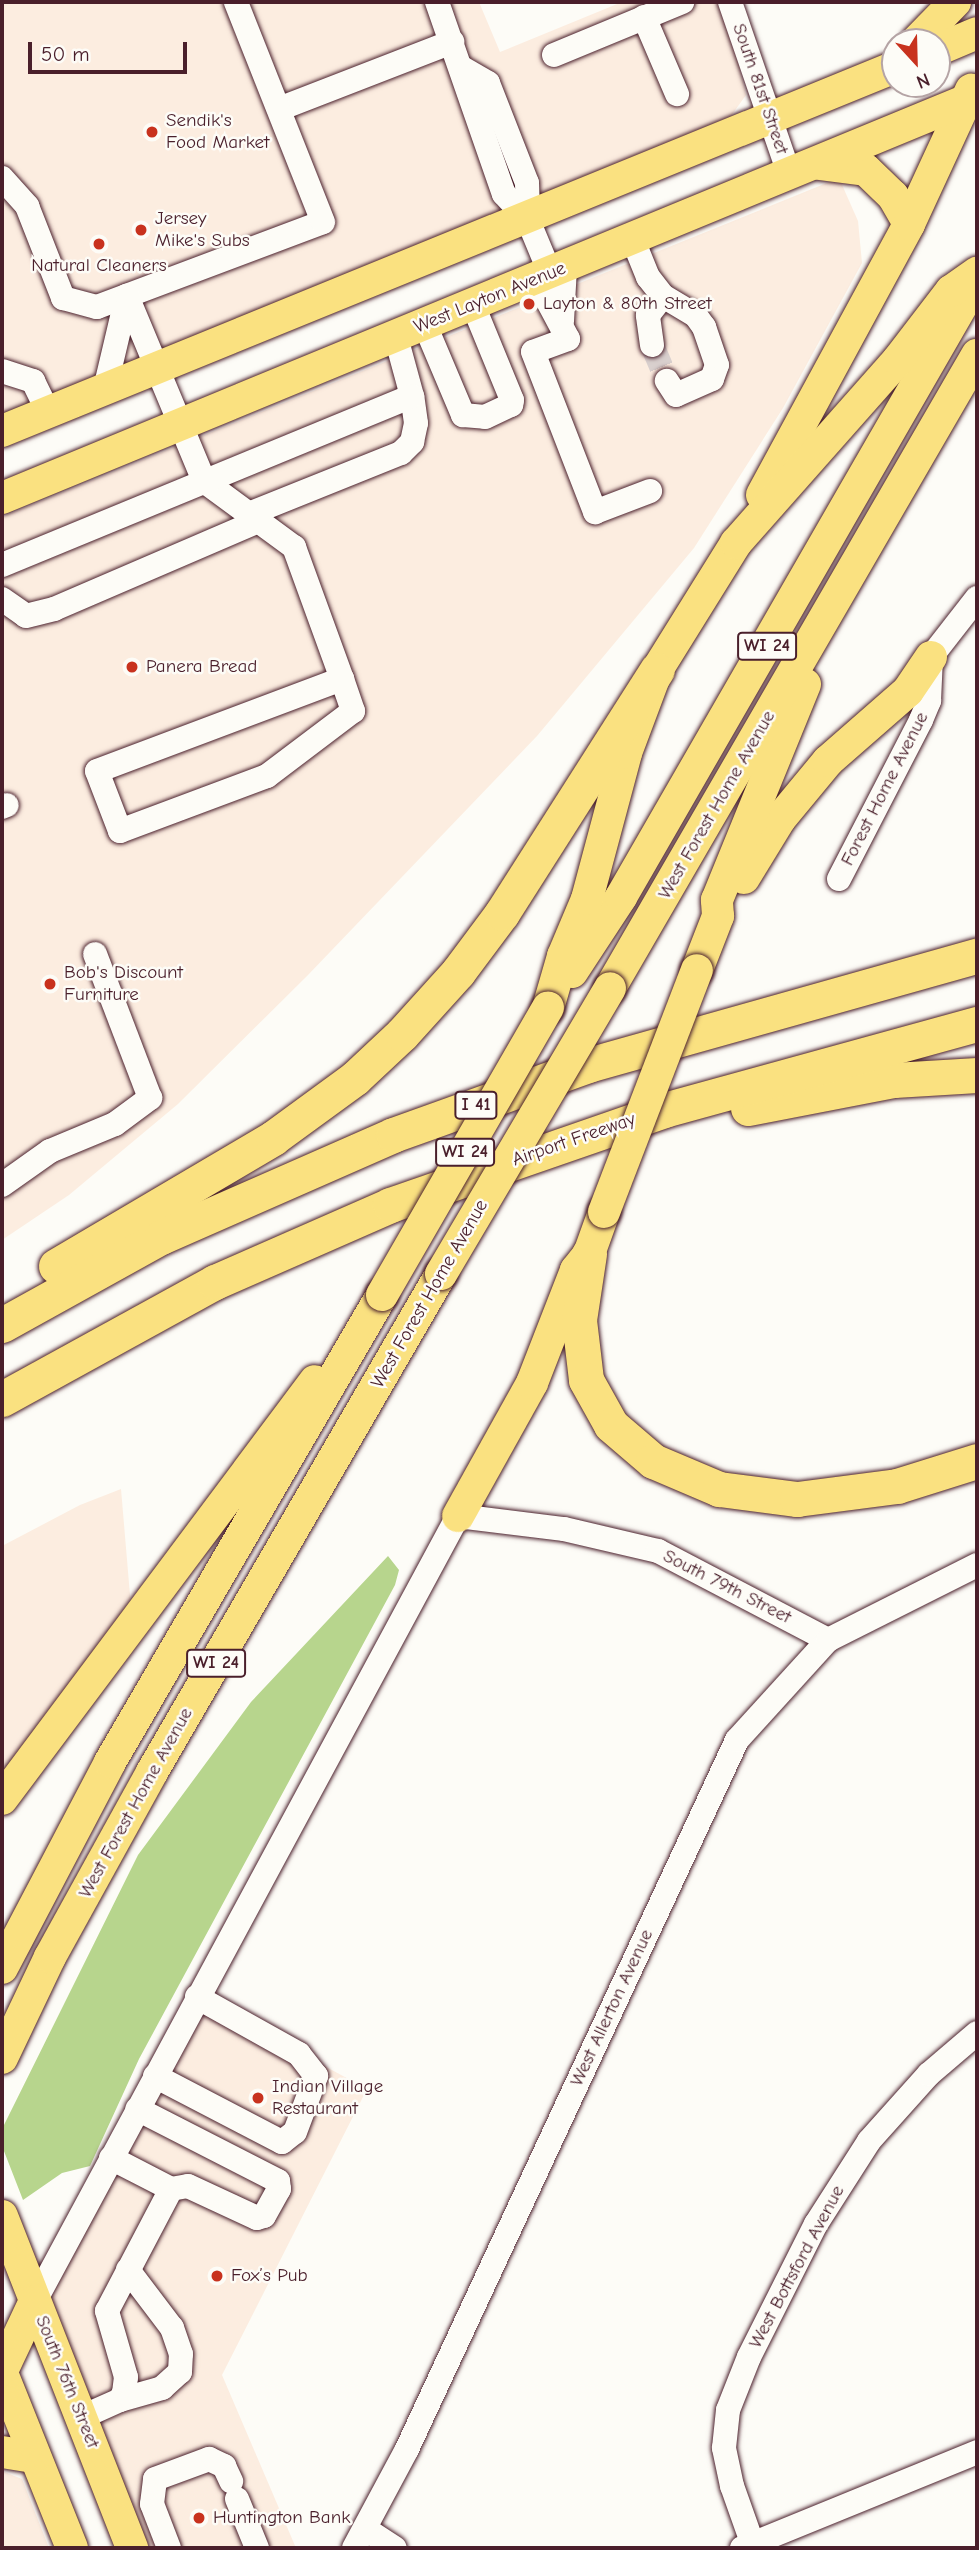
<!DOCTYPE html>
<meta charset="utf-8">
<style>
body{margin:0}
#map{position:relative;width:979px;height:2550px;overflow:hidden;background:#fdfcf7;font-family:"Comic Neue",sans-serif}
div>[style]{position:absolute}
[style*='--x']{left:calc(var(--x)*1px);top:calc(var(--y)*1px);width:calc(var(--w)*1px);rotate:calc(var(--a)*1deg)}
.built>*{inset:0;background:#fcede0}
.green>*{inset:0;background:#b7d58d}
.minor-tunnel>*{height:24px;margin-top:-12px;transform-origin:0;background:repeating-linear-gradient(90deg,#d9d0ce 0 24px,transparent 0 36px)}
.roads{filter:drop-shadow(0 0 2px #4a1f2b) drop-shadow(0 0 2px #4a1f2b)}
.minor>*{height:24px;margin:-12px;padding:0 12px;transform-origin:12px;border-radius:12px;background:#fdfcf7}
.major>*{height:32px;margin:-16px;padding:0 16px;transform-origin:16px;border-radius:16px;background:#fae180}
.highway>*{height:35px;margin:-17.5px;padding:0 17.5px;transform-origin:17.5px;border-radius:17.5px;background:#fae180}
.bridges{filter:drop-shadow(0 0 2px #4a1f2b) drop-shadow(0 0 2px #4a1f2b)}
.major-bridge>*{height:32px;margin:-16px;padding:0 16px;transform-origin:16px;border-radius:16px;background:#fae180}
.dots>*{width:19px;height:19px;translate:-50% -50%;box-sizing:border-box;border:4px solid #fdfcf7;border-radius:50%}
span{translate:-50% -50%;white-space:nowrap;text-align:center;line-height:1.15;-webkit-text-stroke:5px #fdfcf7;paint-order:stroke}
.shield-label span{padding:2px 5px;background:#fdfcf7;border:2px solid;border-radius:5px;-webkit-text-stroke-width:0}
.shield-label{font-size:18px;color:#4a1f2b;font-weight:700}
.street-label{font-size:19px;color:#4a1f2b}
.poi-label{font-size:19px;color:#4a1f2b}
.left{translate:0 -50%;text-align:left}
.frame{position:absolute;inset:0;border:4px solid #4a1f2b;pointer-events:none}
.north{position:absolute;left:881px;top:28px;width:70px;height:70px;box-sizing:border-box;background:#fdfcf7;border:2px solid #b5a4a5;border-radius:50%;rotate:158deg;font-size:19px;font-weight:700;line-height:28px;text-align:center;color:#4a1f2b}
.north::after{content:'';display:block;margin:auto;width:24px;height:32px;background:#c8321e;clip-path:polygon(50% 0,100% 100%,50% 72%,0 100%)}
.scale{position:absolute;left:28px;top:42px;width:159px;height:32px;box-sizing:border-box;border:4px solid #4a1f2b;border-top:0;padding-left:9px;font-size:21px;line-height:24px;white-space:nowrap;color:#4a1f2b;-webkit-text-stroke:5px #fdfcf7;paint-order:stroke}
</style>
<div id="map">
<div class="built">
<i style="clip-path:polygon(2px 2px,479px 2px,500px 52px,622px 2px,724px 2px,746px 95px,731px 116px,2px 414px)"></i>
<i style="clip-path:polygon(839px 178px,858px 221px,862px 263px,783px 408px,694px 548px,537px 736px,308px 975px,178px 1104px,69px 1195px,2px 1240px,2px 517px)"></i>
<i style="clip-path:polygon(121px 1489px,131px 1607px,2px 1777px,2px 1546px,80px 1505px)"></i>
<i style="clip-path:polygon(197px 1997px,367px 2089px,222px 2375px,296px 2548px,132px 2548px,35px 2301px)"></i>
<i style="clip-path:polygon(2px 2471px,22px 2479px,49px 2548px,2px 2548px)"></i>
</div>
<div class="green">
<i style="clip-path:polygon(388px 1556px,399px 1570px,395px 1585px,139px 2059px,90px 2166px,62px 2173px,23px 2200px,2px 2146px,2px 2129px,138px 1855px,251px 1702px)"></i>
</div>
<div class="minor-tunnel">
<i style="--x:652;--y:345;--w:39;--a:67"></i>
</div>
<div class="roads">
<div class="minor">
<i style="--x:437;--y:2;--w:203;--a:70.8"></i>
<i style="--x:504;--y:194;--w:35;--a:47"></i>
<i style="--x:730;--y:2;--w:184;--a:71"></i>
<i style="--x:644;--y:17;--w:84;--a:66.8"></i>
<i style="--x:554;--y:55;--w:139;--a:-22.5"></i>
<i style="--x:462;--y:68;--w:30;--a:30"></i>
<i style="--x:488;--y:83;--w:107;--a:68.7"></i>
<i style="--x:527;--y:183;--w:37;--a:88"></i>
<i style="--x:528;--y:220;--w:57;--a:67.5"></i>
<i style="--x:279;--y:109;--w:186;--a:-21.2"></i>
<i style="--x:2;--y:178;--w:38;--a:48"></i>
<i style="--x:27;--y:206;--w:99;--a:68.6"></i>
<i style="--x:63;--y:298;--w:35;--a:15"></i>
<i style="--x:97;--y:307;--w:241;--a:-20.6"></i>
<i style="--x:323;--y:222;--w:237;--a:-111.6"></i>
<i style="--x:633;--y:240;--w:40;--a:68"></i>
<i style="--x:648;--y:277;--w:24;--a:52"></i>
<i style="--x:663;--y:296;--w:39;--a:31"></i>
<i style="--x:696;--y:316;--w:14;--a:54"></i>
<i style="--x:704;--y:327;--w:40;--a:71.1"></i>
<i style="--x:717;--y:365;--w:15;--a:110"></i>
<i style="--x:712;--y:379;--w:39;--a:156"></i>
<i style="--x:676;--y:395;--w:17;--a:-123"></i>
<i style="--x:536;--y:279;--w:68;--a:61.9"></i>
<i style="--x:568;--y:339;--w:37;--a:160"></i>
<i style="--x:533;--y:352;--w:172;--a:68.8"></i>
<i style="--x:595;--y:512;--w:59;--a:-20.9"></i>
<i style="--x:562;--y:321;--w:54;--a:-86.8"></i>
<i style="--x:425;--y:325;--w:98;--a:67.1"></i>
<i style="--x:463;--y:415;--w:22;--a:5"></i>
<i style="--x:485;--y:417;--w:29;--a:-25"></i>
<i style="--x:511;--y:405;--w:5;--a:-79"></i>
<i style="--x:512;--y:400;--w:103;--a:-112.3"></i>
<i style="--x:652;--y:345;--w:30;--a:-98"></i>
<i style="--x:648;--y:315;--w:24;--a:-52"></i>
<i style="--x:2;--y:371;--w:33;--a:18"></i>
<i style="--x:33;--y:381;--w:34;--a:64"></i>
<i style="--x:105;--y:389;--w:96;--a:-76.7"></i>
<i style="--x:127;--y:296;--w:200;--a:67.4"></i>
<i style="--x:204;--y:481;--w:112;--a:36.3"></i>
<i style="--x:294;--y:547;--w:140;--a:70"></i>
<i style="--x:342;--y:679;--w:34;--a:71"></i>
<i style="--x:353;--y:711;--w:108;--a:142.9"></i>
<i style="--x:267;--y:776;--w:157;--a:159.5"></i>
<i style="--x:120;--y:831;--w:64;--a:-111"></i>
<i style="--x:97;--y:771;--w:262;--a:-20.6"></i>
<i style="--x:249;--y:514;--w:164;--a:-21.9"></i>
<i style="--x:401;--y:453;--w:16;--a:-45"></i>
<i style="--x:412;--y:442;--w:19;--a:-78"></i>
<i style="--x:416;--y:423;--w:27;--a:-98"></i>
<i style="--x:412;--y:396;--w:61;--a:-105.2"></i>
<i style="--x:2;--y:565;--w:443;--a:-22.4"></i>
<i style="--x:2;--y:599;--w:29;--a:35"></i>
<i style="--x:26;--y:616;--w:29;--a:-14"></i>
<i style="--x:54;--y:609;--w:222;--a:-23.3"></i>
<i style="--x:2;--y:807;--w:5;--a:-22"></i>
<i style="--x:839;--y:879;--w:179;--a:-62.7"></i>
<i style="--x:921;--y:720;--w:21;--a:-67"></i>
<i style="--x:929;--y:701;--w:44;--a:-87.4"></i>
<i style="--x:931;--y:657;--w:75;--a:-52.1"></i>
<i style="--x:2;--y:1185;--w:59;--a:-35.3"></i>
<i style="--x:50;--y:1151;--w:70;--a:-22.6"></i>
<i style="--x:115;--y:1124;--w:44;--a:-36.6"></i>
<i style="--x:150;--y:1098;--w:154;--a:-110.9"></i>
<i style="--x:155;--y:2076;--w:143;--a:27.5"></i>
<i style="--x:282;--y:2142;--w:16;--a:-38"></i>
<i style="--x:295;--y:2132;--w:60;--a:-69.4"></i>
<i style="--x:316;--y:2076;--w:28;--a:-128"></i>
<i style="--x:299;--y:2054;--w:117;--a:-150.8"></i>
<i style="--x:111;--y:2158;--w:68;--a:27.3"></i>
<i style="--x:35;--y:2301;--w:892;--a:-61.68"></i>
<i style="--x:458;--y:1516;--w:107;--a:7"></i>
<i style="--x:564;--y:1529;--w:97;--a:13.2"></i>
<i style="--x:658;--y:1551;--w:192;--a:27.6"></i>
<i style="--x:120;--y:2400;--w:44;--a:-15.9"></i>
<i style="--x:162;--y:2388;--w:24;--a:-42"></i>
<i style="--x:180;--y:2372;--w:18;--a:-87"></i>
<i style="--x:181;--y:2354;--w:28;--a:-109"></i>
<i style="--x:172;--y:2328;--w:73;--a:-127.2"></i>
<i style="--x:82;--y:2417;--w:42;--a:-24.1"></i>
<i style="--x:120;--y:2400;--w:8;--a:-60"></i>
<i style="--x:124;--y:2393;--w:16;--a:-83"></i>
<i style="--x:126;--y:2377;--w:69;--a:-106.1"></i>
<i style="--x:107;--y:2311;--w:138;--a:-62.3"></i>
<i style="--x:171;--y:2189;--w:17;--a:-10"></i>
<i style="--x:188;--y:2186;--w:76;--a:24.9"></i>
<i style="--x:257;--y:2218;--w:7;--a:-16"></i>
<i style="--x:264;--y:2216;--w:31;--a:-61"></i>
<i style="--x:279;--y:2189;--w:8;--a:-97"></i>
<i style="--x:278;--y:2181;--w:158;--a:-152.9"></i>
<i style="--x:237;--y:2499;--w:53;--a:67.8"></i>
<i style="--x:367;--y:2530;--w:33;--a:33"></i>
<i style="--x:169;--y:2548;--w:47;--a:-111.1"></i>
<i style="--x:152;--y:2504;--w:25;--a:-83"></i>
<i style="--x:155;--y:2479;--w:58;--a:-20.3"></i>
<i style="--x:209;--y:2459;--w:17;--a:25"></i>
<i style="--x:224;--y:2466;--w:17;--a:65"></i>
<i style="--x:354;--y:2548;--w:112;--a:-61.8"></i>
<i style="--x:407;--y:2449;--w:782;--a:-65.04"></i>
<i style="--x:737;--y:1740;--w:135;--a:-47.7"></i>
<i style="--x:828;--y:1640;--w:167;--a:-26.7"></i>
<i style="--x:742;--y:2548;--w:254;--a:-22.2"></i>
<i style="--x:754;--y:2548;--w:66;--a:-109.5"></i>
<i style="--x:732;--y:2486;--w:39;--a:-102"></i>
<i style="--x:724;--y:2448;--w:38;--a:-84"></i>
<i style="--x:728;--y:2410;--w:57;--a:-68.4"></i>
<i style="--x:749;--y:2357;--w:149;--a:-63.3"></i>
<i style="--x:816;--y:2224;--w:98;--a:-57.4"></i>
<i style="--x:869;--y:2141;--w:90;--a:-48.2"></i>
<i style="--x:929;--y:2074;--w:63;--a:-40.5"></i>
</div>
<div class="major">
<i style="--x:916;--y:42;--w:56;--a:-45.7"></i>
<i style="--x:937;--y:50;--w:43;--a:-23"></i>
<i style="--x:819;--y:164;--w:47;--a:7.3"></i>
<i style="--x:866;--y:170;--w:37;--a:44"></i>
<i style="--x:893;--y:196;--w:32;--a:60"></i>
<i style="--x:2;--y:431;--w:964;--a:-22.18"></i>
<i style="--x:762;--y:495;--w:308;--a:-61.5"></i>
<i style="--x:909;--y:224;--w:148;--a:-65.2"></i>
<i style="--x:2;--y:498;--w:1055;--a:-22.41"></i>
<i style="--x:744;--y:878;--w:69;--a:-58.6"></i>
<i style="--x:780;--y:819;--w:75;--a:-50.4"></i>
<i style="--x:828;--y:761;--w:106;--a:-41.2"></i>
<i style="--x:908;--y:691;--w:41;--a:-55.9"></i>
<i style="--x:697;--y:970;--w:58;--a:-68.7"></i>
<i style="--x:718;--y:916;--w:16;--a:-94"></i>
<i style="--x:717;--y:900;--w:233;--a:-67.8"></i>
<i style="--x:572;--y:972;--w:90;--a:-56.8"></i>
<i style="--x:621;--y:897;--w:695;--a:-60.04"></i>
<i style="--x:610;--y:988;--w:732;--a:-59.9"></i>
<i style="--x:548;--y:1008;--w:54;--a:-73.9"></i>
<i style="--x:563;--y:956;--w:62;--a:-67.2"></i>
<i style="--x:587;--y:899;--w:151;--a:-75"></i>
<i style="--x:626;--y:753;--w:89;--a:-69.5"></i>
<i style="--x:657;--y:670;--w:150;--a:-58.1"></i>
<i style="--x:736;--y:543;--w:244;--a:-48.5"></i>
<i style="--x:898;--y:360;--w:87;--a:-52.5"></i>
<i style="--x:951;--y:291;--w:32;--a:-35"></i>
<i style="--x:458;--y:1516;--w:152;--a:-60.9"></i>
<i style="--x:532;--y:1383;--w:121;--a:-68.7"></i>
<i style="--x:576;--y:1270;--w:21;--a:-51"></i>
<i style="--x:589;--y:1254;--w:45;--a:-70.3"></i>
<i style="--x:2;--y:1799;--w:522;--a:-53.17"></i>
<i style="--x:2;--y:1968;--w:233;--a:-62.3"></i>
<i style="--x:110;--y:1762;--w:540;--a:-59.78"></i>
<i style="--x:2;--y:2058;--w:112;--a:-64.6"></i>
<i style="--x:50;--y:1957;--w:211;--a:-61.1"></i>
<i style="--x:152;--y:1772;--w:576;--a:-59.87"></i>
<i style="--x:2;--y:2216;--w:357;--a:68.6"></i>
<i style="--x:2;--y:2371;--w:77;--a:-64.8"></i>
<i style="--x:2;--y:2373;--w:188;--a:68.2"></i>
<i style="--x:2;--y:2452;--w:33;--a:9"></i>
</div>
<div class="highway">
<i style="--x:748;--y:1108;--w:149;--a:-10.9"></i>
<i style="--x:894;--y:1080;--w:83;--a:-3.4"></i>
<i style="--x:589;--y:1254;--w:67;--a:98.6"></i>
<i style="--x:579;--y:1320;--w:60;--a:83.3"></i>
<i style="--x:586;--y:1380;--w:51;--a:60.9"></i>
<i style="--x:611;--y:1425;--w:55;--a:40.6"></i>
<i style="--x:653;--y:1461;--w:72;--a:23"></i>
<i style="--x:719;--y:1489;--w:79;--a:7.3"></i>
<i style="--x:797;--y:1499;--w:101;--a:-7.4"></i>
<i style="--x:897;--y:1486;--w:84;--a:-17.4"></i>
<i style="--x:56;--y:1266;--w:252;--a:-30.5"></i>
<i style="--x:273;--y:1138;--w:102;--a:-36.2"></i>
<i style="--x:355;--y:1078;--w:64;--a:-43.1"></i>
<i style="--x:402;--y:1034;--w:84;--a:-47.9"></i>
<i style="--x:458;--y:972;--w:74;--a:-53.3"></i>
<i style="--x:502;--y:913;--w:288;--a:-57.5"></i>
<i style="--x:2;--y:1325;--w:182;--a:-29"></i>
<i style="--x:161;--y:1237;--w:253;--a:-23.7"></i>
<i style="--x:393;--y:1135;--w:207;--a:-19.7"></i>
<i style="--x:588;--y:1065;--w:404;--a:-15.7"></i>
<i style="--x:2;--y:1399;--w:243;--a:-28.8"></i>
<i style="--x:215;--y:1282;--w:191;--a:-23.7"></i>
<i style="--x:390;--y:1205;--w:290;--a:-19.1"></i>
<i style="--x:664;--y:1110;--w:325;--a:-15.4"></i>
</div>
</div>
<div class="bridges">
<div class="major-bridge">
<i style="--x:604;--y:1212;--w:259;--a:-69"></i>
<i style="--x:441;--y:1274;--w:332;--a:-59.4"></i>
<i style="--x:382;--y:1295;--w:332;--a:-60"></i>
</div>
</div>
<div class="dots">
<i style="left:152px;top:132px;background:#c8321e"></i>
<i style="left:141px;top:230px;background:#c8321e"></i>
<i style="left:99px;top:244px;background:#c8321e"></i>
<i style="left:529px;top:304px;background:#c8321e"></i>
<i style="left:132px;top:667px;background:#c8321e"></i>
<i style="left:50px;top:984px;background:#c8321e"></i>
<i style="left:258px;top:2098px;background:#c8321e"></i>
<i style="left:217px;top:2276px;background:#c8321e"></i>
<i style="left:199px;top:2518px;background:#c8321e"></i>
</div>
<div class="shield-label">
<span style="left:767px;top:646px">WI 24</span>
<span style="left:476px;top:1105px">I 41</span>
<span style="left:465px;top:1152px">WI 24</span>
<span style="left:216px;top:1663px">WI 24</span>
</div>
<div class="street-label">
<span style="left:760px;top:89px;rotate:71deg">South 81st Street</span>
<span style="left:490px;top:298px;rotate:-22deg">West Layton Avenue</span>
<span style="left:885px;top:789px;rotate:-63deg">Forest Home Avenue</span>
<span style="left:717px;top:805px;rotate:-60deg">West Forest Home Avenue</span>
<span style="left:574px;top:1140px;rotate:-19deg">Airport Freeway</span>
<span style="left:430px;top:1294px;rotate:-60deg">West Forest Home Avenue</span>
<span style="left:727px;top:1587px;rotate:27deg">South 79th Street</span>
<span style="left:136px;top:1803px;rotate:-61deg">West Forest Home Avenue</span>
<span style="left:612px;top:2008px;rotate:-65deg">West Allerton Avenue</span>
<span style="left:797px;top:2267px;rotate:-62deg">West Bottsford Avenue</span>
<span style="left:67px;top:2382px;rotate:68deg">South 76th Street</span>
</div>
<div class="poi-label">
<span class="left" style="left:166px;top:132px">Sendik's<br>Food Market</span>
<span class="left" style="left:155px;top:230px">Jersey<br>Mike's Subs</span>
<span style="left:99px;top:266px">Natural Cleaners</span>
<span class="left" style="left:543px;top:304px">Layton &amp; 80th Street</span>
<span class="left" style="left:146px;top:667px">Panera Bread</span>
<span class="left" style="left:64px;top:984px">Bob's Discount<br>Furniture</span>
<span class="left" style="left:272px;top:2098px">Indian Village<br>Restaurant</span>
<span class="left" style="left:231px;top:2276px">Fox’s Pub</span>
<span class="left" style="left:213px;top:2518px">Huntington Bank</span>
</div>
<div class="frame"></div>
<div class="north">N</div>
<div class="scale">50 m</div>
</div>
